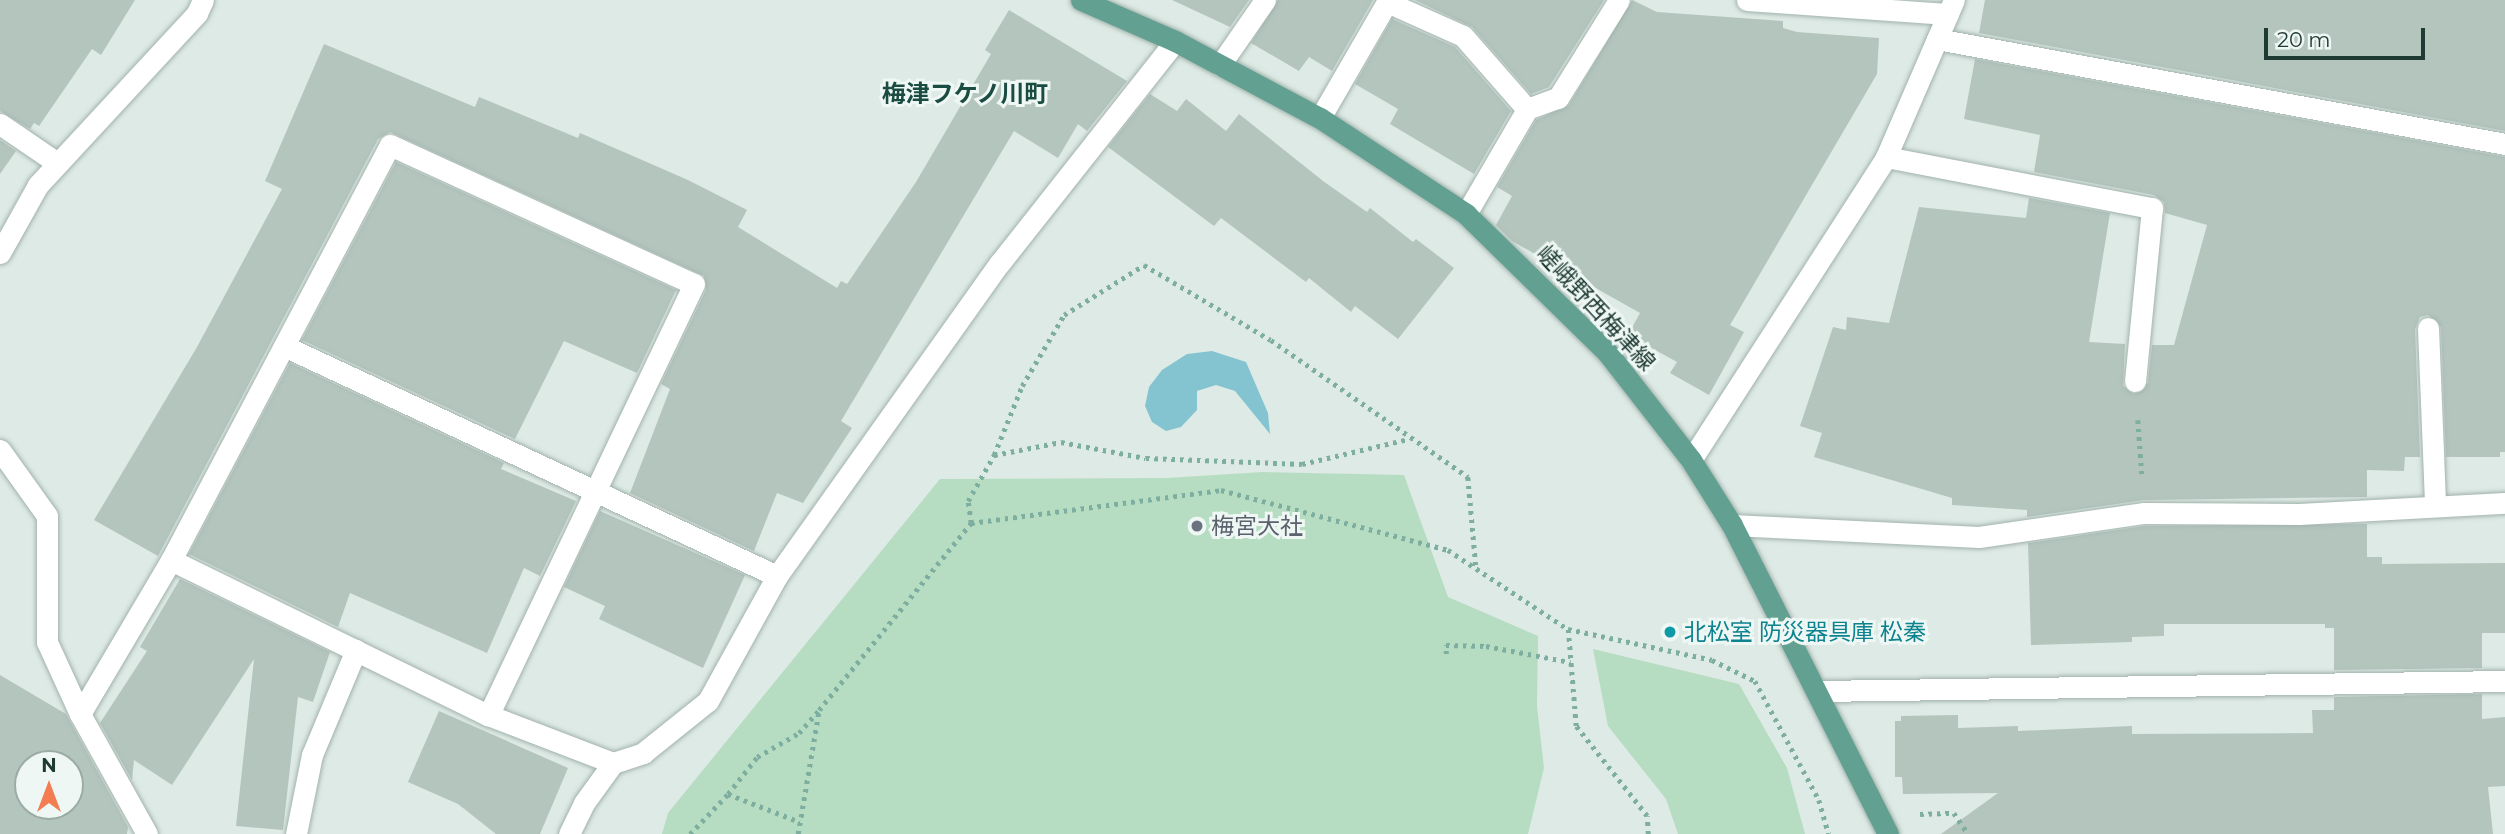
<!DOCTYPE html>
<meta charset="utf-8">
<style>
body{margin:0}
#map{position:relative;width:2505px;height:834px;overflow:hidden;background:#deeae5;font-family:Montserrat,"Noto Sans JP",sans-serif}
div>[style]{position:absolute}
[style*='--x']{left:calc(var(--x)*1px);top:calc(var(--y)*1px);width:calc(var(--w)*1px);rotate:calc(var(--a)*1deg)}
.green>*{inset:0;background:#b6dcc1}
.water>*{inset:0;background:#84c4d1}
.building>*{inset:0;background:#b4c5be}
.path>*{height:4.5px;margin-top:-2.25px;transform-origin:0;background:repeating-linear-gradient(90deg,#7eaea0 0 3.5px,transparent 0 8.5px)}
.roads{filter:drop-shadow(0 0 2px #a1b2ac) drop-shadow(0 0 2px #a1b2ac)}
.minor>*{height:21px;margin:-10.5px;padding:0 10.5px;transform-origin:10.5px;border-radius:10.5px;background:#fff}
.major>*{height:21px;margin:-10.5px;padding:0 10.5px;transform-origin:10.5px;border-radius:10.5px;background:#62a091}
.dots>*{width:19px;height:19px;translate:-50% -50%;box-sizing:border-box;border:4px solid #eef7f3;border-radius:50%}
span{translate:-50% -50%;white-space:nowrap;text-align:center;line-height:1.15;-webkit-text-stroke:6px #eef7f3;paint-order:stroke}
.street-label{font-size:23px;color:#1f3a33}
.worship-label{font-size:23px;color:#5b616d}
.left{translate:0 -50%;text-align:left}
.culture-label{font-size:23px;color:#0d838f}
.neighbourhood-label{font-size:24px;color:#1b4c41;font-weight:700}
.north{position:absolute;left:14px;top:750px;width:70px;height:70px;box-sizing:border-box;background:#eef7f3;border:2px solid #9baba6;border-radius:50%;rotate:0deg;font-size:19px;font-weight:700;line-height:28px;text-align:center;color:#1f3a33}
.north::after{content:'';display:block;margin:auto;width:24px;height:32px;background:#f47c52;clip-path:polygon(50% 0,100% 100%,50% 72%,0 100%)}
.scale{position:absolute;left:2264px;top:28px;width:161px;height:32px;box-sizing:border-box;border:4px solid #1f3a33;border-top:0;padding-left:9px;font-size:21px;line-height:24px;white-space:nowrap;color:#1f3a33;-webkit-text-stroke:5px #eef7f3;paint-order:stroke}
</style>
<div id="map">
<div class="green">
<i style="clip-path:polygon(1263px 472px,1404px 475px,1448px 597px,1538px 636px,1537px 706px,1544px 768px,1528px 834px,662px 834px,668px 813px,940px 479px,1167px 478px)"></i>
<i style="clip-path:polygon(1593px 649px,1739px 684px,1787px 768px,1805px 834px,1678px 834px,1666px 799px,1608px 726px)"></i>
</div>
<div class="water">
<i style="clip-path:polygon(1212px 351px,1246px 362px,1268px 413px,1270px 434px,1235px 391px,1216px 385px,1197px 391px,1197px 410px,1181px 427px,1166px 431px,1152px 422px,1145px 406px,1149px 387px,1162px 370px,1187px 354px)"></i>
</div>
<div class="building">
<i style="clip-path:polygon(0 0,135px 0,101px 55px,92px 49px,39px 126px,34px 123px,30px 129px,0 111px)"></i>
<i style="clip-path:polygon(1172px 0,1249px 0,1230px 27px)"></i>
<i style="clip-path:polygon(1278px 0,1373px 0,1332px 71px,1309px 57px,1299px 71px,1251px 43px)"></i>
<i style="clip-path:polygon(1415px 0,1604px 0,1549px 87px,1531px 94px,1472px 27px)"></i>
<i style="clip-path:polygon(1632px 0,1657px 12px,1783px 21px,1783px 28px,1797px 32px,1879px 38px,1877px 74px,1730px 325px,1744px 332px,1709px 395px,1670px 373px,1677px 362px,1628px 335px,1640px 313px,1512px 241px,1496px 225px,1512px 196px,1497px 187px,1536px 120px,1569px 105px)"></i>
<i style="clip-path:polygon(1985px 0,2505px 0,2505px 131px,1979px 33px)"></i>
<i style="clip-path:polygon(1009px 10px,1127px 81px,1087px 131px,1078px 124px,1058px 158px,1014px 131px,841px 421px,852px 428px,803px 503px,777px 493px,754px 551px,630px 493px,670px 389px,661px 384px,706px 290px,704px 276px,390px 132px,378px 139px,158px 556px,94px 520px,197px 347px,282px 189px,265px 181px,324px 44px,475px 107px,479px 97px,578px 138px,580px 133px,688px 180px,747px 210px,738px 227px,837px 288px,841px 281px,847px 284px,916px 182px,991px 54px,985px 50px)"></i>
<i style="clip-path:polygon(1392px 19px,1455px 47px,1511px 111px,1474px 174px,1390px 124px,1398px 109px,1355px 84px)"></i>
<i style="clip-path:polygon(1975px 59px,2505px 157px,2505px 452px,2500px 452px,2500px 457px,2446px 457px,2441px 327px,2428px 315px,2420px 317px,2415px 329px,2420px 457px,2405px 457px,2404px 471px,2367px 470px,2367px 497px,2144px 500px,2027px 517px,2027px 510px,1952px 505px,1952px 498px,1814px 457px,1822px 433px,1800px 426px,1833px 327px,1846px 330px,1847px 317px,1889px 323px,1919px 207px,2026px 218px,2029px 198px,2110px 213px,2089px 342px,2125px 344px,2123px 386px,2134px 394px,2148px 383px,2152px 345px,2174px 345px,2207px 225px,2165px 213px,2164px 202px,2154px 195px,2034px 172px,2040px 135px,1964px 119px)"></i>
<i style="clip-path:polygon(1150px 94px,1177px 111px,1186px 99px,1226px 131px,1239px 114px,1323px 181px,1367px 212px,1370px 208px,1413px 242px,1416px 239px,1454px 268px,1398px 339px,1355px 306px,1351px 312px,1309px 278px,1306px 282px,1221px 218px,1214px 226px,1108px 147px)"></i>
<i style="clip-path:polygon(0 140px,16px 151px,0 174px)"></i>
<i style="clip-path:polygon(396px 162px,676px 290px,637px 373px,564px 341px,515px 439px,302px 340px)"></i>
<i style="clip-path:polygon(290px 363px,504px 463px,501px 469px,576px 501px,540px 576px,524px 568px,487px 653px,350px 593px,338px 627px,189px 554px)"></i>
<i style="clip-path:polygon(600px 511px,745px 575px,703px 668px,599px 619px,605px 606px,564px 587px)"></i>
<i style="clip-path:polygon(2367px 524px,2367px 557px,2382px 557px,2382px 564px,2505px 563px,2505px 633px,2482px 633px,2482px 668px,2334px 670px,2334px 628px,2325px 628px,2325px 624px,2164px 624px,2164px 636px,2132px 637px,2132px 642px,2031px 645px,2028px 543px,2145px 526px)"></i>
<i style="clip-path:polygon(180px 579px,330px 652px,313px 702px,298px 697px,283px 830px,236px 826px,254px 659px,172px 785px,134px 760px,132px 780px,100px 723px,147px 651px,140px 647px)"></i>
<i style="clip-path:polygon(evenodd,0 675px,66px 714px,128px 827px,127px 834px,0 834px,0 675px,28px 764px,70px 764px,70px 806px,28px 806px,28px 764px)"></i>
<i style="clip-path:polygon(2482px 694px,2482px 719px,2505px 717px,2505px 786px,2488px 787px,2493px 834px,1941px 834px,1998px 793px,1903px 794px,1902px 777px,1895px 777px,1895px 721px,1901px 721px,1901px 716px,1958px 715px,1958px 728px,2018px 726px,2018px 731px,2132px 726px,2132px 734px,2313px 733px,2312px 710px,2334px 710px,2334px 697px)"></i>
<i style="clip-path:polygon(439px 711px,568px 768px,540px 834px,496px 834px,458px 804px,408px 782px)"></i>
</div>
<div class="path">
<i style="--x:2138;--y:420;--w:54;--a:85.8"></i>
<i style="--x:994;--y:455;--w:68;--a:-11"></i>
<i style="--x:1061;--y:442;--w:86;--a:10.7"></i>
<i style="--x:1146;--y:458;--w:156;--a:2.2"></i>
<i style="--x:1302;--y:464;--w:110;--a:-13.2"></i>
<i style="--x:971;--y:523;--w:22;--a:-98"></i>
<i style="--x:968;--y:501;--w:53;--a:-60.5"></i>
<i style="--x:994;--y:455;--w:74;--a:-67.9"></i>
<i style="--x:1022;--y:386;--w:82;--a:-59.4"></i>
<i style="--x:1064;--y:315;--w:94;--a:-32"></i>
<i style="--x:1144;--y:265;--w:147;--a:30.6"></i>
<i style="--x:1271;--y:340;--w:240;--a:34.8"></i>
<i style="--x:1468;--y:477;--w:90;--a:84.9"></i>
<i style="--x:1446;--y:654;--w:9;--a:-90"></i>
<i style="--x:1446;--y:645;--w:40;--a:1.4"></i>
<i style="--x:1486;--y:646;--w:86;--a:10.8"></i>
<i style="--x:728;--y:794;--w:47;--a:-51.9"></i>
<i style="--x:757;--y:757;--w:48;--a:-29.7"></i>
<i style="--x:799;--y:733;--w:29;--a:-49"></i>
<i style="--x:1920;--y:814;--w:34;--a:-2"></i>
<i style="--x:1954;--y:813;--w:25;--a:56"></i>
<i style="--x:690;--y:834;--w:55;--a:-46.5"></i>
<i style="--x:728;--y:794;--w:77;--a:21.3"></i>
<i style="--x:798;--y:834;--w:126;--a:-80.4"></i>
<i style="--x:819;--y:710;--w:241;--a:-50.9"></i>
<i style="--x:971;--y:523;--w:252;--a:-7.5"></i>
<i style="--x:1221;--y:490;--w:235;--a:14.8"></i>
<i style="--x:1448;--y:550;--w:144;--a:33.4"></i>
<i style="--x:1648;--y:834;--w:18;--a:-93"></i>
<i style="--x:1647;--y:816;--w:115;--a:-128.3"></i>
<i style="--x:1576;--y:726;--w:97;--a:-94.7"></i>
<i style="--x:1568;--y:629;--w:147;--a:12.1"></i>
<i style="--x:1712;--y:660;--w:48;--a:26"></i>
<i style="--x:1755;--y:681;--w:135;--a:61.7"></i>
<i style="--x:1819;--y:800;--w:35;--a:74"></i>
</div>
<div class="roads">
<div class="minor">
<i style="--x:1747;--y:0;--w:201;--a:4"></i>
<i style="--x:1937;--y:39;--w:578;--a:10.47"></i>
<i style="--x:1220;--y:65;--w:79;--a:-55.3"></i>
<i style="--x:1320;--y:118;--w:134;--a:-60"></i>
<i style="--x:1387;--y:2;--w:83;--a:24.1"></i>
<i style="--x:1463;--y:36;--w:97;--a:48.8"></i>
<i style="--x:0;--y:124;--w:68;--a:34.2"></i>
<i style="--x:1886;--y:157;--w:271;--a:10.9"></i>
<i style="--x:2152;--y:208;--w:174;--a:95.6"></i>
<i style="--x:1466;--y:214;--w:121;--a:-59.8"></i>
<i style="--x:1527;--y:109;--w:33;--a:-20"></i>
<i style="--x:1558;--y:98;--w:115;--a:-58.1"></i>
<i style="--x:0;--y:253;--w:78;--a:-60.8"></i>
<i style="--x:38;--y:185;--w:234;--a:-47.2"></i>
<i style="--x:197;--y:13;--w:14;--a:-65"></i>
<i style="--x:2428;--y:328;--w:178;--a:87.7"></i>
<i style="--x:284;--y:346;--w:544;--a:25.01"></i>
<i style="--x:0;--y:450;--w:81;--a:54.5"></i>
<i style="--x:47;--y:516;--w:126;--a:90"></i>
<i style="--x:47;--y:642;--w:79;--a:65.4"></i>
<i style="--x:80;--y:714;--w:137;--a:60.8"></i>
<i style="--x:1691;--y:460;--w:360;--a:-57.2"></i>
<i style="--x:1886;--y:157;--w:171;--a:-66.6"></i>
<i style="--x:1732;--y:525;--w:247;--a:2.8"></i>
<i style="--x:1979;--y:537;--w:167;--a:-8.3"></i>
<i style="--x:2144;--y:513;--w:155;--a:0.4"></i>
<i style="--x:2299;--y:514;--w:206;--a:-3.1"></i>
<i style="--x:171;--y:560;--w:353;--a:26.1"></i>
<i style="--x:488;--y:715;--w:134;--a:21"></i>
<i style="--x:613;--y:763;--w:32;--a:-18"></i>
<i style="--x:643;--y:753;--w:83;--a:-38.7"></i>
<i style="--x:708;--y:701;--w:143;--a:-61.1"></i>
<i style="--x:777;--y:576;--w:383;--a:-54.6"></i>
<i style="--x:999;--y:264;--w:284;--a:-51.7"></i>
<i style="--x:1817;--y:691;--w:688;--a:-0.83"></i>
<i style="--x:80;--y:714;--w:179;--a:-59.4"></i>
<i style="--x:171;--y:560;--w:469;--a:-62.2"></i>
<i style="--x:390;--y:145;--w:334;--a:24.6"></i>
<i style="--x:694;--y:284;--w:478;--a:115.5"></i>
<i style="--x:296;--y:834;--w:81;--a:-78.6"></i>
<i style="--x:312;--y:755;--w:114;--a:-67.3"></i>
<i style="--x:569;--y:834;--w:34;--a:-64"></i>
<i style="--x:584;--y:803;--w:49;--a:-54.1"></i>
</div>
<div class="major">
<i style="--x:1081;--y:0;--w:103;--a:23.6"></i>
<i style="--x:1175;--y:41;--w:164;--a:28"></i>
<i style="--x:1320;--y:118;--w:175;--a:33.3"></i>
<i style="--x:1466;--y:214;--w:197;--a:44.4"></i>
<i style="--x:1607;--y:352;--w:137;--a:52.1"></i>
<i style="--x:1691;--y:460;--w:77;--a:57.8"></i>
<i style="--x:1732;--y:525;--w:346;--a:63.2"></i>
</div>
</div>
<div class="dots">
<i style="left:1197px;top:526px;background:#6b7280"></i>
<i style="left:1670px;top:632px;background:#0f9aa8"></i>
</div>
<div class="street-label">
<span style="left:1596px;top:308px;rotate:47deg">嵯峨野西梅津線</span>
</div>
<div class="worship-label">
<span class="left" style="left:1211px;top:526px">梅宮大社</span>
</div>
<div class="culture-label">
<span class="left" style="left:1684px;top:632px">北松室 防災器具庫 松秦</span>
</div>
<div class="neighbourhood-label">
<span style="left:965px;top:94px">梅津フケノ川町</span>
</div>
<div class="north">N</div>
<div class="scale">20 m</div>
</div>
